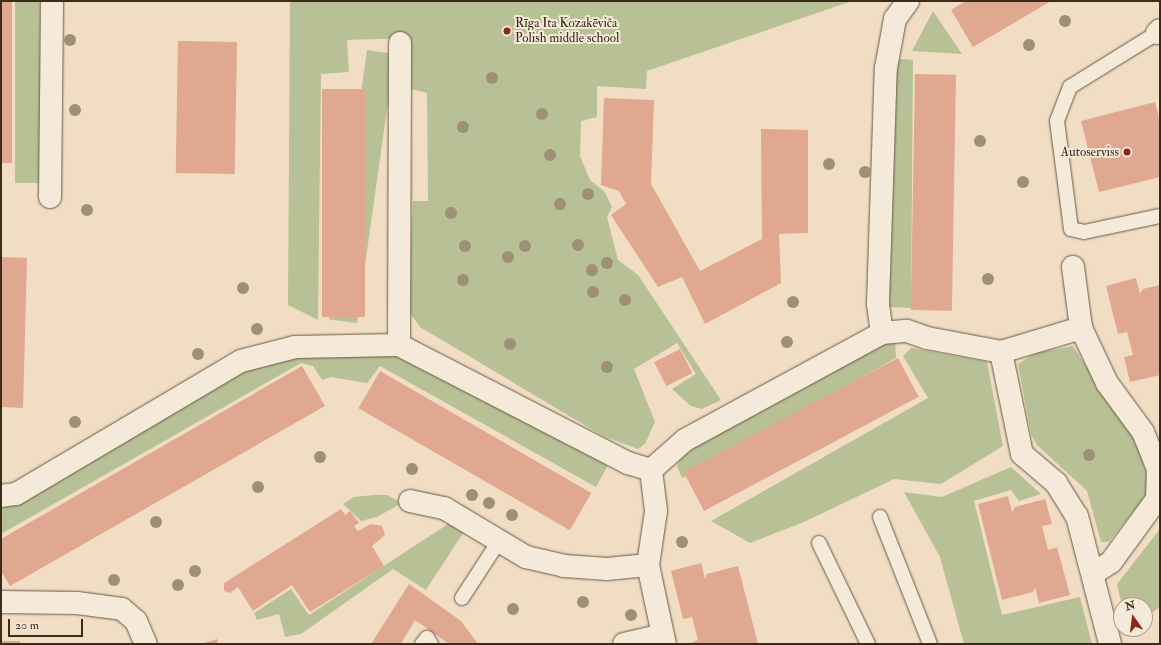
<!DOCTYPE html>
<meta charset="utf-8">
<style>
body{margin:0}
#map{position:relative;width:1161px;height:645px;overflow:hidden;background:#f0ddc4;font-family:"IM FELL Double Pica",serif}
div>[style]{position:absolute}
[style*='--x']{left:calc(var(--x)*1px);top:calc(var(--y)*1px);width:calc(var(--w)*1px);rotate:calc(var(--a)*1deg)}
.green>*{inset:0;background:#b8c195;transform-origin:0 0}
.building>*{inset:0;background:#e0a791;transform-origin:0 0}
.roads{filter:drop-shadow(0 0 1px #685843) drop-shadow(0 0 1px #685843)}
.lane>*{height:14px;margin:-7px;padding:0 7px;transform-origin:7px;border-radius:7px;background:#f5e9d9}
.street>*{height:22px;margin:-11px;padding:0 11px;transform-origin:11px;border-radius:11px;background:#f5e9d9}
.trees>*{width:12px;height:12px;margin:-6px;border-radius:50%;background:#9e9076}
.dots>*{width:11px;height:11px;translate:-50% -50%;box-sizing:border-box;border:2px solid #f5e9d9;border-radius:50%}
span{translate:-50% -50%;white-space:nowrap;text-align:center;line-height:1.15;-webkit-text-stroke:4px #f5e9d9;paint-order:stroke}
.poi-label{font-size:13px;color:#3a2c18}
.left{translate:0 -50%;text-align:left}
.right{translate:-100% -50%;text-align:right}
.frame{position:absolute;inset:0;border:2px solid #3a2c18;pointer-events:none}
.north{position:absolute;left:1113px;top:597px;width:40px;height:40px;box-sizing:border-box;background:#f5e9d9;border:1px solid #aa9d8c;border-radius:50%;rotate:346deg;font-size:11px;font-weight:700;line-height:16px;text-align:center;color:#3a2c18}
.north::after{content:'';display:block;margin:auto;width:14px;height:18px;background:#8f2418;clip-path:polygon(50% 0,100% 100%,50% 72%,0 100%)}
.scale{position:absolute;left:8px;top:619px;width:75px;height:18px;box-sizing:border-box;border:2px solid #3a2c18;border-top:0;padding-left:5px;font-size:12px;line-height:14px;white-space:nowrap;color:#3a2c18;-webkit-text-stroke:3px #f5e9d9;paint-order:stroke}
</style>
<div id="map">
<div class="green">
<i style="left:15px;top:1px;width:25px;height:182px"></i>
<i style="clip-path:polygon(290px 1px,878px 1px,849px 2px,647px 71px,646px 89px,597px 86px,597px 117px,581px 121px,580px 156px,590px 180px,605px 192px,612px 207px,607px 217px,618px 260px,638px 275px,721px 400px,702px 409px,691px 406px,672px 389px,696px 374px,677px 343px,634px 369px,655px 422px,645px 444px,638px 449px,603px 436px,420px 327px,407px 309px,413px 201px,428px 201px,427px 93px,411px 89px,410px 38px,347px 40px,349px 72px,321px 74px,318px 320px,288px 305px)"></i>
<i style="clip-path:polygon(933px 11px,962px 54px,912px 51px)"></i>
<i style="left:367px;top:50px;width:28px;height:272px;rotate:8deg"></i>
<i style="clip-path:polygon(890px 58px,913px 60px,911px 308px,891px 307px,884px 303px)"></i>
<i style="clip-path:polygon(895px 342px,896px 358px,682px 478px,677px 466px,684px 447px,876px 343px)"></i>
<i style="clip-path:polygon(1073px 346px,1139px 447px,1146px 472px,1148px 493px,1109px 542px,1101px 542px,1087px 491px,1037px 445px,1031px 434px,1018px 364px,1036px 353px)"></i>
<i style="clip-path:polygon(385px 347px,609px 463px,596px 487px,380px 366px,367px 383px,331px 377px,322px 380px,313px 366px,301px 363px,1px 534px,1px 504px,194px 395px,282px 353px)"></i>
<i style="clip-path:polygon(911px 348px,987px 362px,1003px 446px,941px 484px,894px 479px,804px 522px,750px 543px,711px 521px,928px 398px,903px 356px)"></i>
<i style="clip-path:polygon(1011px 467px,1041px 494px,1019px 501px,1011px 490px,974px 501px,1002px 615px,1080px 597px,1092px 644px,964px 644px,940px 557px,904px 492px,942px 497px)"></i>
<i style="clip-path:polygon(373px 495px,387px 495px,402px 503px,377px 517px,361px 521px,343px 504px,354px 497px)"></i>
<i style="clip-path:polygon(457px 523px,467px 527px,426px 590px,393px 569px,301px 634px,285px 637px,279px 614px,257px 620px,254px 613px,291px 589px,309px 615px,448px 524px)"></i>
<i style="clip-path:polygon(1160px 529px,1160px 607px,1145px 617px,1145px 605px,1122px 605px,1117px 584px)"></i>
</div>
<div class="building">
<i style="left:1px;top:1px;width:11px;height:162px"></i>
<i style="clip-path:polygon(966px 1px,1051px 1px,973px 47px,951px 10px)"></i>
<i style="left:178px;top:41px;width:59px;height:132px;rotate:1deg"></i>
<i style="left:915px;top:74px;width:41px;height:236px;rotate:1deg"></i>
<i style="left:322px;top:89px;width:43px;height:228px"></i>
<i style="clip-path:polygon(604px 98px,654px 100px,651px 184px,700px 271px,762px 239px,761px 129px,808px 130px,808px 233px,779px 234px,781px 283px,705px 324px,682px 277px,658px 287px,611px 215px,626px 204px,619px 191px,601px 185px)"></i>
<i style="clip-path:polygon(1155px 102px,1160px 121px,1160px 177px,1099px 192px,1081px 121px)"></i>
<i style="clip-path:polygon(1px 257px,27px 258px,23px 408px,1px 407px)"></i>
<i style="clip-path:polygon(1136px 278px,1140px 294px,1143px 289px,1160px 285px,1160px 375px,1130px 382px,1124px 357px,1133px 355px,1127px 332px,1118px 334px,1106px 286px)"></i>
<i style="left:680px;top:349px;width:27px;height:29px;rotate:63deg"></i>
<i style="left:898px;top:358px;width:44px;height:243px;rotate:62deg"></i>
<i style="clip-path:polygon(302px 366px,325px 406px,10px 586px,1px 571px,1px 539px)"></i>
<i style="left:380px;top:371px;width:244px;height:43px;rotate:30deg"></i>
<i style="clip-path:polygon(1008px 496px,1012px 512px,1015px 507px,1045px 499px,1052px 524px,1042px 526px,1048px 550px,1057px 547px,1070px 595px,1039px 603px,1035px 587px,1033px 592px,1002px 600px,978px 504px)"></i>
<i style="clip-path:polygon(341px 509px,345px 515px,350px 511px,359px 523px,354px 526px,358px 531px,371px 524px,382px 526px,385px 535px,372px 546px,384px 566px,310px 612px,292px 585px,253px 611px,238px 587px,230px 593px,224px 591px,224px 583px)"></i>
<i style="clip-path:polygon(701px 563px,705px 579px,707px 574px,738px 566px,758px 644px,689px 644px,698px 640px,692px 617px,683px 619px,671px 571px)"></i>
<i style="clip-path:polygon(409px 584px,461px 621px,478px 644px,449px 644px,415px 620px,401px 644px,371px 644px)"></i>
<i style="clip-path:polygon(217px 639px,218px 644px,201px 644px)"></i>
<i style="left:1px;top:641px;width:19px;height:3px"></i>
</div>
<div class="roads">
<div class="lane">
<i style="--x:1157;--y:33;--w:102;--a:148.2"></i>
<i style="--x:1070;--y:87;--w:36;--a:111"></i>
<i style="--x:1057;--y:121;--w:109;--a:82.6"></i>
<i style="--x:1071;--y:229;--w:13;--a:13"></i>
<i style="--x:1084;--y:232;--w:78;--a:-11.9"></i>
<i style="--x:880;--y:517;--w:136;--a:68.5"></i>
<i style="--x:819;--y:543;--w:112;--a:64.1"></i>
<i style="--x:462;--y:598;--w:68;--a:-57"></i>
<i style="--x:422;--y:644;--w:8;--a:-50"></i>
<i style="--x:427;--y:638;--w:7;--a:56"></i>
</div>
<div class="street">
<i style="--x:1157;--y:33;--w:4;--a:-45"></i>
<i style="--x:50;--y:197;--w:196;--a:-89.4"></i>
<i style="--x:1073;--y:267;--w:62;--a:82.5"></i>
<i style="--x:882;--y:333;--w:30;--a:-98"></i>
<i style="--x:878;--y:303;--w:235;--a:-88.1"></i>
<i style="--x:886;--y:68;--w:50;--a:-79.6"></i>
<i style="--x:895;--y:19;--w:22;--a:-54"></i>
<i style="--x:399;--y:345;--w:302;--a:-89.8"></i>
<i style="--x:1001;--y:352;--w:84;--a:-16.7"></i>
<i style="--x:1081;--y:328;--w:61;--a:64.7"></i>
<i style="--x:1107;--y:383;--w:61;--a:53.7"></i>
<i style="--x:1143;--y:432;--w:40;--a:68"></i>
<i style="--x:1158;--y:469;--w:30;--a:92"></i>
<i style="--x:1157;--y:499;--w:78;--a:126.1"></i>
<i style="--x:1111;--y:562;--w:20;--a:147"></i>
<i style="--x:651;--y:470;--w:45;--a:-41.4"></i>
<i style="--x:685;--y:440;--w:224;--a:-28.5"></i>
<i style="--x:882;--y:333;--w:25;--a:-5"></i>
<i style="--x:907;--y:331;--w:21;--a:19"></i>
<i style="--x:927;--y:338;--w:75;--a:10.7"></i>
<i style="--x:1001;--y:352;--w:104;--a:78.4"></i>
<i style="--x:1022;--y:454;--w:45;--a:40.5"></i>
<i style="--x:1056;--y:483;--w:39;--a:58"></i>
<i style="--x:1077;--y:516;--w:132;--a:75.5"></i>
<i style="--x:651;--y:470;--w:41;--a:83"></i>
<i style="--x:656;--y:511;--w:55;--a:98.4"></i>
<i style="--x:648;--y:565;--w:81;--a:77.9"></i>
<i style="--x:1;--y:496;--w:15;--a:-8"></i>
<i style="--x:16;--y:494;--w:261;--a:-30.6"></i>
<i style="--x:241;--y:361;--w:56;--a:-14.5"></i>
<i style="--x:295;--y:347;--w:104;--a:-1.1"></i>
<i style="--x:399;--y:345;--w:258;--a:27.3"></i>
<i style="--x:628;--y:463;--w:24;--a:17"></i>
<i style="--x:410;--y:501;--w:35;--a:12"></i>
<i style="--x:444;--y:508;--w:96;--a:30.9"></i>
<i style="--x:526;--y:557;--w:39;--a:13"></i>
<i style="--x:564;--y:566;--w:43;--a:4"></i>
<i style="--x:607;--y:569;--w:41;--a:-5.6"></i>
<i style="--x:1;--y:602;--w:76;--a:0.8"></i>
<i style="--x:77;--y:603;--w:45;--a:7.6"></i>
<i style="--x:122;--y:609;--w:18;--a:41"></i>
<i style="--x:136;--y:621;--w:25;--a:67"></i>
<i style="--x:624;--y:644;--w:39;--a:-13"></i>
</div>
</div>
<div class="trees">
<i style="left:1065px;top:21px"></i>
<i style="left:70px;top:40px"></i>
<i style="left:1029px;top:45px"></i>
<i style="left:492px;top:78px"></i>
<i style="left:75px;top:110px"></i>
<i style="left:542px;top:114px"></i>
<i style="left:463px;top:127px"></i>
<i style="left:980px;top:141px"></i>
<i style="left:550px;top:155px"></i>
<i style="left:829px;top:164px"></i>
<i style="left:865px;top:172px"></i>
<i style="left:1023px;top:182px"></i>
<i style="left:588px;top:194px"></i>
<i style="left:560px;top:204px"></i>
<i style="left:87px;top:210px"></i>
<i style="left:451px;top:213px"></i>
<i style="left:578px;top:245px"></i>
<i style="left:465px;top:246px"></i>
<i style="left:525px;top:246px"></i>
<i style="left:508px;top:257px"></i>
<i style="left:607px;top:263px"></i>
<i style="left:592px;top:270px"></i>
<i style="left:988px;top:279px"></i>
<i style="left:463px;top:280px"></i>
<i style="left:243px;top:288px"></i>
<i style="left:593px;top:292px"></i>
<i style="left:625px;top:300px"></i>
<i style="left:793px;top:302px"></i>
<i style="left:257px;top:329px"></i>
<i style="left:787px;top:342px"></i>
<i style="left:510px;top:344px"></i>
<i style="left:198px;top:354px"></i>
<i style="left:607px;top:367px"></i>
<i style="left:75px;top:422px"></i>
<i style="left:1089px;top:455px"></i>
<i style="left:320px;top:457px"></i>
<i style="left:412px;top:469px"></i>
<i style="left:258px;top:487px"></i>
<i style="left:472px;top:495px"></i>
<i style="left:489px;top:503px"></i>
<i style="left:512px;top:515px"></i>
<i style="left:156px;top:522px"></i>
<i style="left:682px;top:542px"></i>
<i style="left:195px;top:571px"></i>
<i style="left:114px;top:580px"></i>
<i style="left:178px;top:585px"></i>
<i style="left:583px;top:602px"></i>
<i style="left:513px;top:609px"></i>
<i style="left:631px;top:615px"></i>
</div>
<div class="dots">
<i style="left:507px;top:31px;background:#8f2418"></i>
<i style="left:1127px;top:152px;background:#8f2418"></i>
</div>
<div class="poi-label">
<span class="left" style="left:515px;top:31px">Rīga Ita Kozakēviča<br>Polish middle school</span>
<span class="right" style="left:1119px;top:152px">Autoserviss</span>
</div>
<div class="frame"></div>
<div class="north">N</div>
<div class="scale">20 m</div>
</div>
